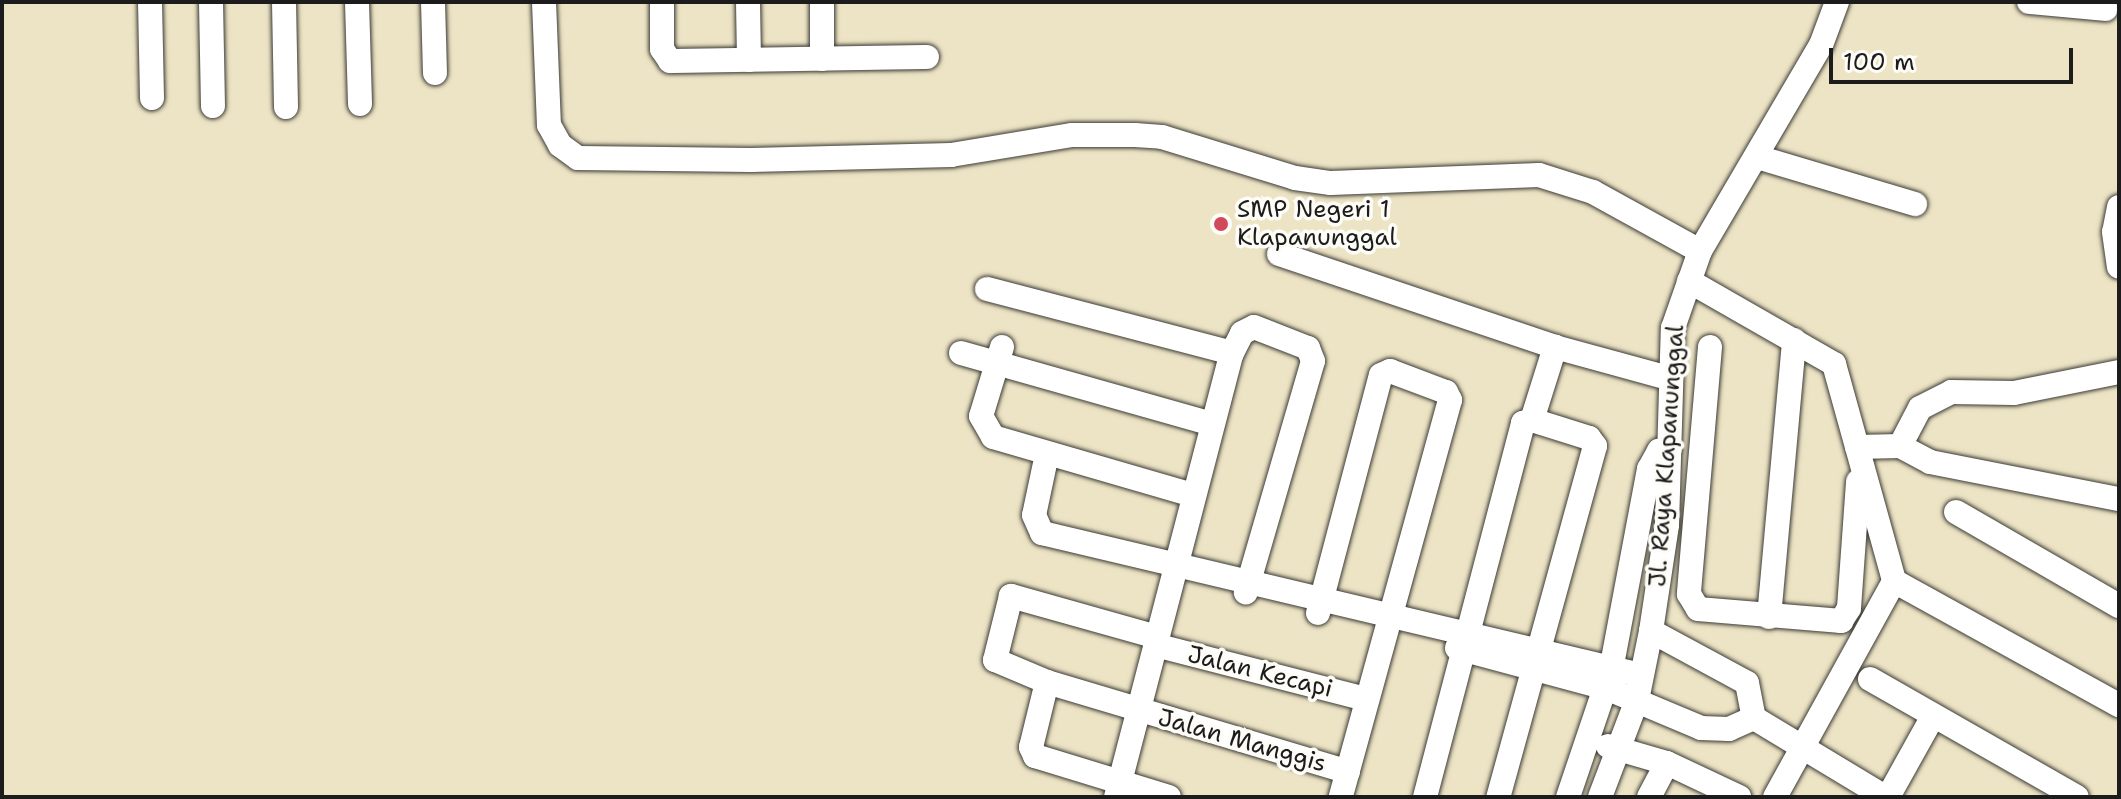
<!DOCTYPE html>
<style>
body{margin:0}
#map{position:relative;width:2121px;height:799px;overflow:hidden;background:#ede4c5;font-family:"Shantell Sans",sans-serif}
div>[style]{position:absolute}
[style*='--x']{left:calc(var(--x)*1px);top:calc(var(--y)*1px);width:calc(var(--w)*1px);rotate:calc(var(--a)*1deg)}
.roads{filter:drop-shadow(0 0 2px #3b3a35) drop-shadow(0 0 2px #3b3a35)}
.minor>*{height:24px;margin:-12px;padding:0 12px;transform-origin:12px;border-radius:12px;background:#fff}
.dots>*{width:22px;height:22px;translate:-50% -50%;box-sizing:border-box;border:4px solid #fdfcf7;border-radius:50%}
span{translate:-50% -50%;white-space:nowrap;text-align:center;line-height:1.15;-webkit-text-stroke:7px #fdfcf7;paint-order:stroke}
.poi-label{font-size:24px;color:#1c1c1c}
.left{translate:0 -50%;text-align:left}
.street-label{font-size:24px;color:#1c1c1c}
.frame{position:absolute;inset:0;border:4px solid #1c1c1c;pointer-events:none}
.scale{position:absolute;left:1829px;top:48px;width:244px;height:36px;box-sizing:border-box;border:4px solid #1c1c1c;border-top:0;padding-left:10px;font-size:24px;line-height:28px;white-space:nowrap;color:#1c1c1c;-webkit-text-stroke:6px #fdfcf7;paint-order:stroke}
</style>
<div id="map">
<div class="roads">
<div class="minor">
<i style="--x:150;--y:2;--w:96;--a:88.8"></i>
<i style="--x:211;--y:2;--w:104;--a:88.9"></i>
<i style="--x:284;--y:2;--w:105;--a:88.9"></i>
<i style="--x:357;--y:2;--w:102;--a:88.3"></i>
<i style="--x:433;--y:2;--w:71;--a:88.4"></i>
<i style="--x:544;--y:2;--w:123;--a:87.7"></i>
<i style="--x:549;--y:125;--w:23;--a:61"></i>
<i style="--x:560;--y:145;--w:22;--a:36"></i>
<i style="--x:578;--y:158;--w:173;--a:0.7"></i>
<i style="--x:751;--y:160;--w:200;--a:-1.4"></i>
<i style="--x:951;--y:155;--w:123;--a:-9.4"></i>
<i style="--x:1072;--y:135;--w:63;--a:0"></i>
<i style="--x:1135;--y:135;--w:27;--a:4"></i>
<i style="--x:1162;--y:137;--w:139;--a:17.1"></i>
<i style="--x:1295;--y:178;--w:36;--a:8"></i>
<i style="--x:1331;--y:183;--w:208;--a:-2.2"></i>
<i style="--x:1539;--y:175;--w:57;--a:17.5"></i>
<i style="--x:1593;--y:192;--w:122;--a:28.9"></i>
<i style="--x:662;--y:2;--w:47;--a:90"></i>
<i style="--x:662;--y:49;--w:14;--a:56"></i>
<i style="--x:670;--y:61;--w:257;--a:-0.9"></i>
<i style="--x:748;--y:2;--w:58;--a:89"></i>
<i style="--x:2029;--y:2;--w:77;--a:5.2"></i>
<i style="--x:822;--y:59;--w:57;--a:-90"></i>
<i style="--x:1757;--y:157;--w:165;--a:16.6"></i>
<i style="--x:2119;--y:207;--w:25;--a:101"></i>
<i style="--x:2114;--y:232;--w:35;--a:82"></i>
<i style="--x:1279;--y:254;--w:291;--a:18.6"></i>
<i style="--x:1555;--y:347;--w:117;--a:15.3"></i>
<i style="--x:1689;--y:281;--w:167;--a:29.8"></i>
<i style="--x:1834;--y:364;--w:225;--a:74.5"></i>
<i style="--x:1894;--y:581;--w:257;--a:28.9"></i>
<i style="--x:987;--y:289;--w:253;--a:14.6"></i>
<i style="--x:1002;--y:347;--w:72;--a:106.9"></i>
<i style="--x:981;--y:416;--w:24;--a:60"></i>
<i style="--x:993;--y:437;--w:208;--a:16.2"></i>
<i style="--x:1710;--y:347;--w:248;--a:94.9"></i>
<i style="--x:1689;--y:594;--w:17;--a:59"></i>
<i style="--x:1698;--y:609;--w:144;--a:4.8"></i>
<i style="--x:1841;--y:621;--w:15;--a:-58"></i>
<i style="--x:1849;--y:608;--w:127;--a:-85.9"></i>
<i style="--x:961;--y:353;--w:261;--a:15.8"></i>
<i style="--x:1532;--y:420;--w:77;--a:-72.5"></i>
<i style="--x:1900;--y:446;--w:34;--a:28"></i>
<i style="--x:1930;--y:462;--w:193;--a:11.1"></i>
<i style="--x:1857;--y:447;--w:43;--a:-1.3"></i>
<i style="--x:1900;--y:446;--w:43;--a:-62.2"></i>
<i style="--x:1920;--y:408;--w:35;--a:-27"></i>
<i style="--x:1951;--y:392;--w:63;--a:0.9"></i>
<i style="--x:2014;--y:393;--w:107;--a:-11.3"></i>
<i style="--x:1047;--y:454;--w:62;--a:102"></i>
<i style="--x:1034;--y:515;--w:20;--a:66"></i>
<i style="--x:1042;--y:533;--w:616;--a:13.34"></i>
<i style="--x:1956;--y:512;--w:188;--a:30"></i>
<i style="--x:1318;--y:613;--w:246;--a:-75.2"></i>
<i style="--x:1381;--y:375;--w:10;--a:-24"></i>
<i style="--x:1390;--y:371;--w:60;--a:20.6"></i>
<i style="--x:1446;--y:392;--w:9;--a:63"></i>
<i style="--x:1450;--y:400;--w:412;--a:105.4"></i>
<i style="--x:1769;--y:617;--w:278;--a:-84.8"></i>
<i style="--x:1651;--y:631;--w:109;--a:28.4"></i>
<i style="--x:1747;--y:683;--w:36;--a:79"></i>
<i style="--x:1157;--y:637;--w:152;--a:-164.3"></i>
<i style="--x:1011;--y:596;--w:66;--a:104"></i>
<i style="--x:995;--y:660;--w:56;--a:22.9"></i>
<i style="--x:1047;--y:682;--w:314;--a:16.6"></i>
<i style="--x:1155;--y:645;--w:218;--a:14.4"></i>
<i style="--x:1457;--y:648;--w:154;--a:15"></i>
<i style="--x:1606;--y:688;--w:103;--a:22.8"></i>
<i style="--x:1701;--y:728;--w:28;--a:2"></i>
<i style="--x:1729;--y:729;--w:27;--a:-24"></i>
<i style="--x:1870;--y:679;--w:238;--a:29.7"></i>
<i style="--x:1047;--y:682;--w:67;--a:103.8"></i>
<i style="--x:1031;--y:747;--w:10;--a:66"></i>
<i style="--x:1035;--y:756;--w:140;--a:17"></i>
<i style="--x:1754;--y:718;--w:153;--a:31.1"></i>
<i style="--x:1608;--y:746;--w:61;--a:16.1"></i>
<i style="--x:1667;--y:763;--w:80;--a:25.3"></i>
<i style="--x:1116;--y:797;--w:459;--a:-75.4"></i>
<i style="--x:1232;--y:353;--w:22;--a:-63"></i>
<i style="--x:1242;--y:333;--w:13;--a:-27"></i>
<i style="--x:1254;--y:327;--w:58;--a:21.3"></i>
<i style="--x:1308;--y:348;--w:14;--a:69"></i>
<i style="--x:1313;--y:361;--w:241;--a:106.2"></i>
<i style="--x:1425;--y:797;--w:387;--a:-75.3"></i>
<i style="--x:1523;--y:423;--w:9;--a:-18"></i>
<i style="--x:1532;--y:420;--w:60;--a:17.5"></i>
<i style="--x:1589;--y:438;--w:10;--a:53"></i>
<i style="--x:1595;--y:446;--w:364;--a:105.4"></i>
<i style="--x:1568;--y:797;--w:134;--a:-71.3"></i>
<i style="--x:1611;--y:670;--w:205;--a:-79.3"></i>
<i style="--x:1649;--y:469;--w:21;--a:-61"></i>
<i style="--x:1659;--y:451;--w:11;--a:-10"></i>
<i style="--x:1600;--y:797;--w:104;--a:-69.1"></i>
<i style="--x:1637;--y:700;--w:70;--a:-78.5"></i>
<i style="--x:1651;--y:631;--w:107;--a:-81.4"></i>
<i style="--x:1667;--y:525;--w:197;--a:-88.3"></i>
<i style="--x:1673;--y:328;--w:82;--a:-70.7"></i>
<i style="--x:1700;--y:251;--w:239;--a:-59.6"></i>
<i style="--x:1821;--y:45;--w:46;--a:-69.6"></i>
<i style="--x:1649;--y:797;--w:38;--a:-62"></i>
<i style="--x:1775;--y:797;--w:247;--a:-61.1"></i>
<i style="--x:1888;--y:797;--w:90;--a:-60.9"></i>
</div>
</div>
<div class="dots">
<i style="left:1221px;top:224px;background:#d1495b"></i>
</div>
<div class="poi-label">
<span class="left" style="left:1237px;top:224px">SMP Negeri 1<br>Klapanunggal</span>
</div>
<div class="street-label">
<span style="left:1667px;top:456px;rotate:-86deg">Jl. Raya Klapanunggal</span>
<span style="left:1260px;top:672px;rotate:14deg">Jalan Kecapi</span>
<span style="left:1242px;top:741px;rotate:16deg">Jalan Manggis</span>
</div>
<div class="frame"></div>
<div class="scale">100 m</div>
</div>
